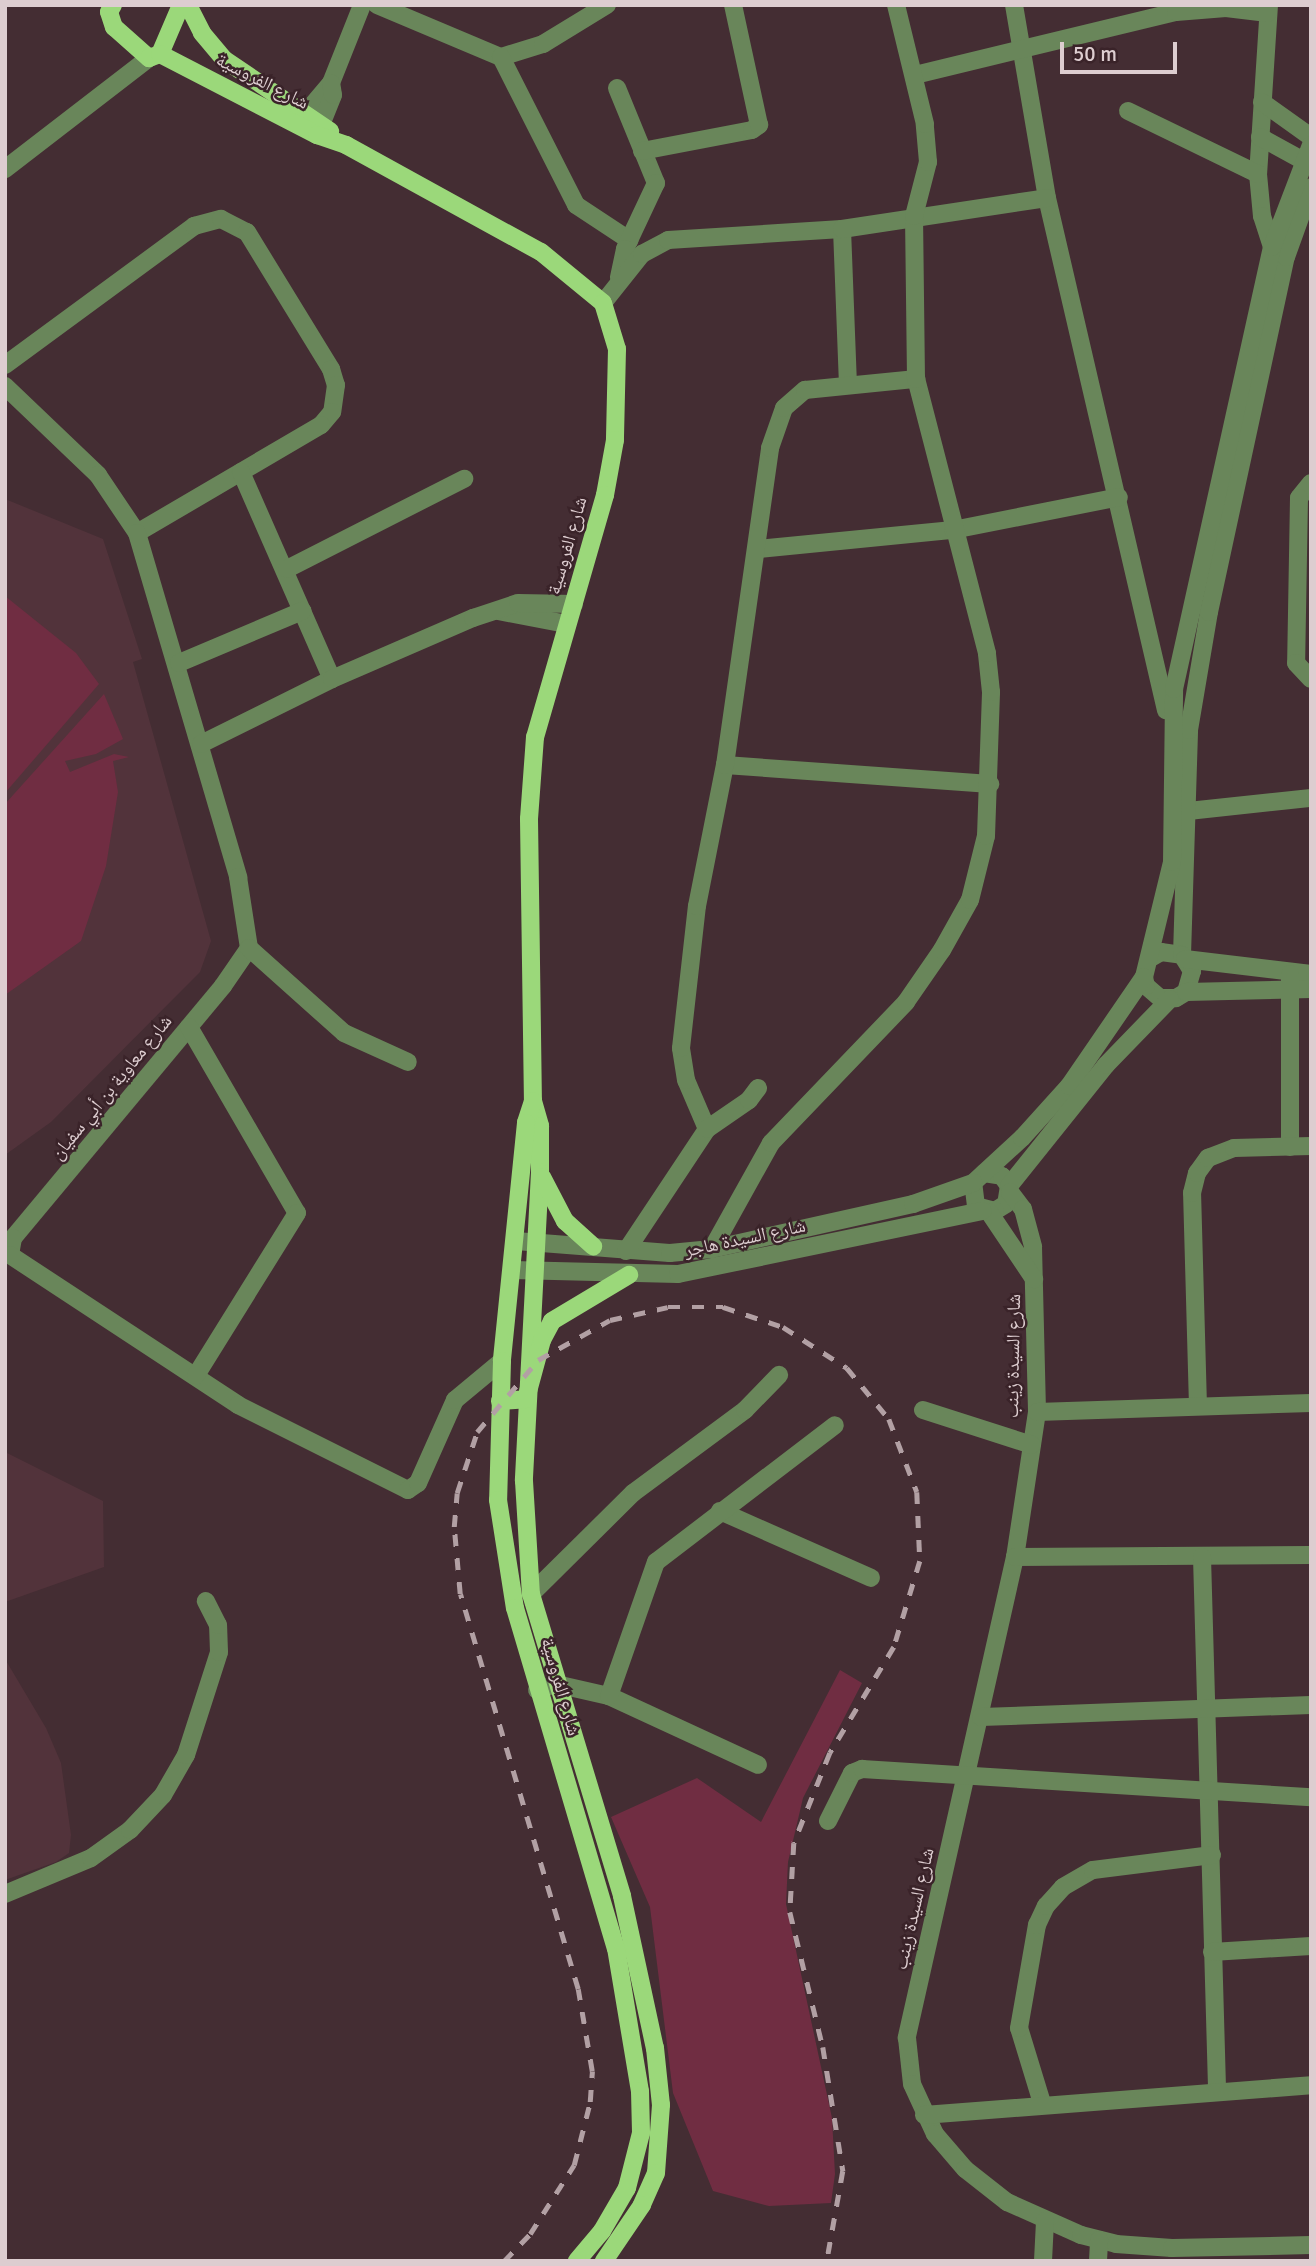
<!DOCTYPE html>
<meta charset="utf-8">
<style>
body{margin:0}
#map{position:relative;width:1316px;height:2266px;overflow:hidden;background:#442d33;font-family:Signika,"Noto Naskh Arabic",sans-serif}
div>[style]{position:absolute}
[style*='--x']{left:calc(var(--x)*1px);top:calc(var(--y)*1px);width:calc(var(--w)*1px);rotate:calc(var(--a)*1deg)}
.built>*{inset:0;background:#52333b}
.green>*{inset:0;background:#702d42}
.minor>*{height:18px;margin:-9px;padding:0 9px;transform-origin:9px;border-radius:9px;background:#69865a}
.major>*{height:18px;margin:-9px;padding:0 9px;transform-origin:9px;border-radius:9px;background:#9bd87a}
.rail>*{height:4.5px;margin-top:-2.25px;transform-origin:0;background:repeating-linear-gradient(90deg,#b2a0a4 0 12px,transparent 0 24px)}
span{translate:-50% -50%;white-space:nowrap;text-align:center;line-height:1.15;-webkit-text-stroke:5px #3a2329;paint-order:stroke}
.street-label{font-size:19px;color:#ddcdd0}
.frame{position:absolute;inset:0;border:7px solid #ddcdd0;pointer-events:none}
.scale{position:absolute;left:1060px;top:42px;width:117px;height:32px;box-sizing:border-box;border:4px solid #ddcdd0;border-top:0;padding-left:9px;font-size:21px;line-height:24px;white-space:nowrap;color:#ddcdd0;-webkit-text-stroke:5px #3a2329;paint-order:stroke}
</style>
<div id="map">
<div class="built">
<i style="clip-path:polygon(5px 499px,103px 539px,142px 659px,133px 662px,211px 941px,200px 972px,51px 1122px,5px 1155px)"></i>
<i style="clip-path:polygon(5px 1452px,103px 1501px,104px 1567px,5px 1602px)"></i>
<i style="clip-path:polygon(5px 1659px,46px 1728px,61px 1763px,71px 1835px,69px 1853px,56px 1862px,5px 1880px)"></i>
</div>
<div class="green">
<i style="clip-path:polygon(5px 596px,76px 653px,99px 684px,5px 793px)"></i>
<i style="clip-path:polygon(104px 694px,123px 739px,96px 754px,65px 761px,70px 772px,114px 754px,129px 757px,113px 761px,118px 792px,106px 866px,81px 941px,5px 995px,5px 804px)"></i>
<i style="clip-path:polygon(840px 1670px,862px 1683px,803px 1798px,788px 1862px,786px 1904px,832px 2118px,835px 2174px,831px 2203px,769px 2206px,713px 2191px,673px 2093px,650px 1907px,611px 1817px,697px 1778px,761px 1822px)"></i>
</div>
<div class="minor">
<i style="--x:377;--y:5;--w:134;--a:22.8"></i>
<i style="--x:501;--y:57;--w:44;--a:-17.2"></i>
<i style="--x:543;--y:44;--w:75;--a:-31.4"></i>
<i style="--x:1014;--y:5;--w:196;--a:80.3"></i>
<i style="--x:1047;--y:198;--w:526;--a:76.92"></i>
<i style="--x:1269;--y:5;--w:169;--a:93.7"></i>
<i style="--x:1258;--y:174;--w:42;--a:84.6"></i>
<i style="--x:1262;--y:216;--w:33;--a:72"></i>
<i style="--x:501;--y:57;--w:166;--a:63.1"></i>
<i style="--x:576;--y:205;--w:64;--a:33.4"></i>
<i style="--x:915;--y:75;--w:268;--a:-13.6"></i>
<i style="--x:1176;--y:12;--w:50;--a:-4.6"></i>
<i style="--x:1226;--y:8;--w:42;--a:6.8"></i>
<i style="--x:617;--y:88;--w:103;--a:67.7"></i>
<i style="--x:656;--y:183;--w:73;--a:115.2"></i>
<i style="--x:625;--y:249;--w:29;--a:102"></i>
<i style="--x:1262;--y:102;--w:60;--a:35.5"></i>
<i style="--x:1128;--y:111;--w:144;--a:25.9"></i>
<i style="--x:297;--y:123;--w:52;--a:-49.6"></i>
<i style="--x:331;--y:83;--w:84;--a:-68.3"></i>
<i style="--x:317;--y:135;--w:43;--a:-68.2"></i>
<i style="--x:333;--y:95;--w:12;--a:-99"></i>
<i style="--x:1260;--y:137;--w:58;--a:28.8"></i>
<i style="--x:642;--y:151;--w:112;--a:-10.8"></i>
<i style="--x:752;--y:130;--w:9;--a:-36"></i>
<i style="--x:759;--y:125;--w:123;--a:-102.2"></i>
<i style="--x:5;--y:169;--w:182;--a:-37.6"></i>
<i style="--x:842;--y:229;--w:155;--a:87.8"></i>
<i style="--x:603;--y:303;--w:63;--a:-51.5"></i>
<i style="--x:642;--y:254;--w:30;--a:-28"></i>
<i style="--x:668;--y:240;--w:174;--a:-3.6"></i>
<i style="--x:842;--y:229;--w:207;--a:-8.6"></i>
<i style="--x:5;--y:365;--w:235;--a:-36.3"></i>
<i style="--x:194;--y:226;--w:28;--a:-15"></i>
<i style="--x:221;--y:219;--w:29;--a:27"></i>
<i style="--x:247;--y:232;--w:161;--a:58.5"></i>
<i style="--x:331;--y:369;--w:17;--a:73"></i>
<i style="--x:336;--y:385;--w:27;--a:98"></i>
<i style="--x:332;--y:412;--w:17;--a:130"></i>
<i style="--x:321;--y:425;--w:213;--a:149.6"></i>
<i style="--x:5;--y:386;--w:129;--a:43.7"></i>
<i style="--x:98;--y:475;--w:70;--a:56.1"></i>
<i style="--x:137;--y:533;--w:359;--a:73.6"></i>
<i style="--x:238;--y:877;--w:72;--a:81.2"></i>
<i style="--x:249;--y:948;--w:46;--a:124.4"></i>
<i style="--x:223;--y:986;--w:328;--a:129.8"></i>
<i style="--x:13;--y:1238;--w:17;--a:100"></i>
<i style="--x:10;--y:1255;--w:273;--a:33.3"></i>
<i style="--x:238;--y:1405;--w:190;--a:26.6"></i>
<i style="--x:408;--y:1490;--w:12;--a:-35"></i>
<i style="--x:418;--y:1483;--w:91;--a:-66"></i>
<i style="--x:455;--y:1400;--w:61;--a:-39.7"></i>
<i style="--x:241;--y:472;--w:226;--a:66.3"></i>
<i style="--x:1311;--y:483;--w:19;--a:129"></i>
<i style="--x:1299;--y:498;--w:165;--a:91"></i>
<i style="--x:1296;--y:663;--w:22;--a:47"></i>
<i style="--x:758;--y:549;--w:196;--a:-5.6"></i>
<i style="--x:953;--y:530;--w:169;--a:-11.2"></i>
<i style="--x:287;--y:569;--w:199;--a:-27"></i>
<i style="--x:498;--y:611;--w:69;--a:10.8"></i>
<i style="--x:179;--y:663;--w:134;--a:-22.9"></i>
<i style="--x:201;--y:744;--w:146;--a:-26.4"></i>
<i style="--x:332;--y:679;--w:154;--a:-23.4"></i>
<i style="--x:473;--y:618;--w:47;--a:-18.4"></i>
<i style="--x:518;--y:603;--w:56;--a:1"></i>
<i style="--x:725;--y:765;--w:266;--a:4.1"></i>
<i style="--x:1179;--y:812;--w:133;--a:-6.1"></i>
<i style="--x:249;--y:948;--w:127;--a:41.8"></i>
<i style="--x:344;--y:1033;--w:70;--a:24.4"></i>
<i style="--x:1182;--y:955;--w:225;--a:-88.2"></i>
<i style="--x:1189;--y:730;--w:120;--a:-80.4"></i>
<i style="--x:1209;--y:612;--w:363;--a:-77.8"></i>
<i style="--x:1286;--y:257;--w:74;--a:-70.3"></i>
<i style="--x:1149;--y:959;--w:14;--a:-30"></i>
<i style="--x:1161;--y:952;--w:21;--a:8"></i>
<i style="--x:1182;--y:955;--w:19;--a:58"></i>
<i style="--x:1192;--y:971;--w:22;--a:106"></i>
<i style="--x:1186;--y:992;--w:12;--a:149"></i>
<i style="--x:1176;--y:998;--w:16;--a:180"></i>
<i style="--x:1160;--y:998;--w:18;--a:-139"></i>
<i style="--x:1146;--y:986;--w:9;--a:-103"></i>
<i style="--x:1144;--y:977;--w:118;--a:-76.3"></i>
<i style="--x:1172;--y:862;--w:173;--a:-89.3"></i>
<i style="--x:1174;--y:689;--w:453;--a:-77.5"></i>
<i style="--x:1272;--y:247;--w:109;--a:-69.1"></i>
<i style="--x:1185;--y:959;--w:127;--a:6.8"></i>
<i style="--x:1186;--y:992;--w:125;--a:-1.4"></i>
<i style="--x:189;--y:1027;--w:215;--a:59.9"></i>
<i style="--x:297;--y:1213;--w:191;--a:121.9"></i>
<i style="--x:707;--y:1129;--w:53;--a:-113.2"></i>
<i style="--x:686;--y:1080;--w:32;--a:-99"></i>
<i style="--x:681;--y:1048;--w:143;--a:-83.6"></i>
<i style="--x:697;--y:906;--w:144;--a:-78.8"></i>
<i style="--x:725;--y:765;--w:320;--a:-81.9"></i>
<i style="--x:770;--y:448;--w:42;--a:-70.7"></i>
<i style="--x:784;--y:408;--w:28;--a:-41"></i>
<i style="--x:805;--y:390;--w:112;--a:-5.7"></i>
<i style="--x:1290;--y:1147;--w:173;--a:-90"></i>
<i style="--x:984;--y:1173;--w:18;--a:9"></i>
<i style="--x:1002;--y:1176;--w:12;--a:55"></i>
<i style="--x:1009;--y:1186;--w:18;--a:99"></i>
<i style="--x:1006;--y:1204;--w:13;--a:148"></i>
<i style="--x:995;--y:1211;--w:20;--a:-165"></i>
<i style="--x:976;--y:1206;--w:23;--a:-97"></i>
<i style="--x:973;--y:1183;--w:67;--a:-42.6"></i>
<i style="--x:1022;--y:1138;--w:70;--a:-47.9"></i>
<i style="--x:1069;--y:1086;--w:132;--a:-55.5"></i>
<i style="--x:1009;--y:1186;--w:155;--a:-51.3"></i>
<i style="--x:1106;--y:1065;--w:92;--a:-45.9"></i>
<i style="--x:1010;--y:1192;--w:21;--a:53"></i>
<i style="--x:1023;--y:1209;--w:39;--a:75"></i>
<i style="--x:1033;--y:1247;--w:165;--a:88.6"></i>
<i style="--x:1037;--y:1412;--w:147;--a:98.6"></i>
<i style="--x:1015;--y:1557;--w:493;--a:102.7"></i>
<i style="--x:907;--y:2038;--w:46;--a:83.8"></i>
<i style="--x:912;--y:2084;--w:55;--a:65.3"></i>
<i style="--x:935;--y:2134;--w:46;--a:49.4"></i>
<i style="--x:965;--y:2169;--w:53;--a:38.2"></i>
<i style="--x:1007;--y:2202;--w:81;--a:24"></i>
<i style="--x:1081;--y:2235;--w:36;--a:14"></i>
<i style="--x:1116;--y:2244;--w:56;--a:4.1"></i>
<i style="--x:1172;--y:2248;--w:139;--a:-1.2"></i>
<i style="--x:989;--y:1212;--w:81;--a:56.1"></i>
<i style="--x:516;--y:1241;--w:154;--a:4.5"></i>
<i style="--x:670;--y:1253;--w:42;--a:-5.4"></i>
<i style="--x:712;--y:1249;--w:206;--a:-12.6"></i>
<i style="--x:913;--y:1204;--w:64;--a:-19.3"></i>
<i style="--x:712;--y:1249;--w:121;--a:-60.9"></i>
<i style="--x:771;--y:1143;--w:195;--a:-46.2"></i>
<i style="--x:906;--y:1002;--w:63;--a:-55.3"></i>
<i style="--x:942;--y:950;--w:57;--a:-60.8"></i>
<i style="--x:970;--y:900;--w:66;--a:-76"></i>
<i style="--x:986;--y:836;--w:144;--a:-88"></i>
<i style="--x:991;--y:692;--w:39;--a:-96"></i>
<i style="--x:987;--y:653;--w:283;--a:-104.5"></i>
<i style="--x:916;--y:379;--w:163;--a:-90.7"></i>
<i style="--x:914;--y:216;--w:56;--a:-75.5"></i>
<i style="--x:928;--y:162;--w:38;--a:-95"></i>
<i style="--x:925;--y:124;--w:122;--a:-103.7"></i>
<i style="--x:626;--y:1251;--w:146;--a:-56.4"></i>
<i style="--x:707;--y:1129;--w:51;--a:-34.6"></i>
<i style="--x:749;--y:1100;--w:15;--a:-53"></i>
<i style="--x:513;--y:1270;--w:165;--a:1.4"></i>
<i style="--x:678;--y:1274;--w:311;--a:-11.7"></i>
<i style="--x:1198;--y:1406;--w:213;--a:-91.6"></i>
<i style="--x:1192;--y:1193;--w:21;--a:-76"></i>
<i style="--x:1197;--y:1173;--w:19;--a:-54"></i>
<i style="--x:1208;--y:1158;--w:28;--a:-21"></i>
<i style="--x:1234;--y:1148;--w:77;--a:-1.5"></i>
<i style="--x:923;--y:1410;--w:114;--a:17.8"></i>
<i style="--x:1037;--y:1412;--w:274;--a:-1.9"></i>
<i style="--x:720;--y:1511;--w:165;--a:23.9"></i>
<i style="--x:1015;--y:1557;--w:296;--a:-0.4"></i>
<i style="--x:1202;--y:1557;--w:532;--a:88.38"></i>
<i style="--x:531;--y:1594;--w:144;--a:-44.7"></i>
<i style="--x:633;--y:1493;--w:139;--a:-36.5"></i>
<i style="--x:745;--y:1410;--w:49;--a:-45.8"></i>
<i style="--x:537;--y:1690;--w:20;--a:-18"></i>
<i style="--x:556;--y:1684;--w:54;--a:12.8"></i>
<i style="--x:609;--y:1696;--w:164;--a:24.8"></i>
<i style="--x:609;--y:1696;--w:142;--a:-70.7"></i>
<i style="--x:656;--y:1562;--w:225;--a:-37.4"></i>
<i style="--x:981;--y:1717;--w:330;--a:-2.1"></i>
<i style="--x:828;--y:1821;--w:54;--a:-63.4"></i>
<i style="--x:852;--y:1773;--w:11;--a:-22"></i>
<i style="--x:862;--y:1769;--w:450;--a:3.6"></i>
<i style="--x:5;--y:1894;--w:93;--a:-22.7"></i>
<i style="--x:91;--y:1858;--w:48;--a:-35.7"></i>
<i style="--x:130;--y:1830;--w:48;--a:-46.7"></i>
<i style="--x:163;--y:1795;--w:46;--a:-60.1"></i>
<i style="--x:186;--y:1755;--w:108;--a:-72.2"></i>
<i style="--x:219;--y:1652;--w:27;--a:-92"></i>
<i style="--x:218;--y:1625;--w:27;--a:-117"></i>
<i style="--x:1212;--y:1952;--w:99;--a:-3.5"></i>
<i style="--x:1042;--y:2103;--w:78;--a:-107"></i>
<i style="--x:1019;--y:2028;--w:105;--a:-80.1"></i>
<i style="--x:1037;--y:1925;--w:21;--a:-65"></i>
<i style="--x:1046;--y:1906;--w:25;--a:-48"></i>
<i style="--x:1063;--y:1887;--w:34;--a:-30"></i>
<i style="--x:1093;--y:1870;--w:120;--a:-7.2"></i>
<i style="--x:924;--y:2115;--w:388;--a:-4.4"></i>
<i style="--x:1043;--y:2261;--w:40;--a:-87.1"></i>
<i style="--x:1098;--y:2261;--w:21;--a:-87"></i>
</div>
<div class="major">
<i style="--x:113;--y:5;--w:8;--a:120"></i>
<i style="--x:109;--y:12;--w:16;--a:72"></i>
<i style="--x:114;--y:27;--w:47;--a:41.5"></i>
<i style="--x:149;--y:58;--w:12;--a:-20"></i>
<i style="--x:160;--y:54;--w:53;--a:-66.8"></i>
<i style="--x:188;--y:5;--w:31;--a:63"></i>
<i style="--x:202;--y:33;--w:35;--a:50"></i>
<i style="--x:225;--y:60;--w:127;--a:34.1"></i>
<i style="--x:160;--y:54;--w:177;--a:27.3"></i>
<i style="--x:317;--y:135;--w:31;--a:19"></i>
<i style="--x:346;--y:145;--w:222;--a:28.8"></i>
<i style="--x:541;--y:252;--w:80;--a:39.4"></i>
<i style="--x:603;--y:303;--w:48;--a:73.1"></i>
<i style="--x:617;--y:349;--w:91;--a:91.3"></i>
<i style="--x:615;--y:440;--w:56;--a:100.3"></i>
<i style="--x:605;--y:495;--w:252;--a:106.1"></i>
<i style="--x:535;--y:737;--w:82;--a:94.2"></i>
<i style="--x:529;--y:819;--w:282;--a:89.2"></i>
<i style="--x:533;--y:1101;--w:26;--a:74"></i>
<i style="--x:540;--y:1126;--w:46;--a:90"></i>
<i style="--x:540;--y:1172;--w:309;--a:93"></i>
<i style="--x:524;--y:1481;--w:113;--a:86.5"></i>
<i style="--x:531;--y:1594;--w:315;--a:73.2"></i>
<i style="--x:622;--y:1896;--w:156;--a:77.8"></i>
<i style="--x:655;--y:2048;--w:57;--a:84"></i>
<i style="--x:661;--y:2105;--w:68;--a:94.2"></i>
<i style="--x:656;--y:2173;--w:35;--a:114"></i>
<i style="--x:642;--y:2205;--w:68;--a:124.2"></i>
<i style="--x:533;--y:1101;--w:23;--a:108"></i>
<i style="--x:526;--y:1123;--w:239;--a:95.8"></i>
<i style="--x:502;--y:1361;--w:139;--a:91.6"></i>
<i style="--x:498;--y:1500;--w:109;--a:81.1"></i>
<i style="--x:515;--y:1608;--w:355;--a:73.5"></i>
<i style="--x:616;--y:1948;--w:145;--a:80.5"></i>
<i style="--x:640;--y:2091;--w:42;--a:88.6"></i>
<i style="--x:641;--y:2133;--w:57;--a:104.3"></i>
<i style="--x:627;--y:2188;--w:50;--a:120.2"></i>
<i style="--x:602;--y:2231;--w:39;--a:130"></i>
<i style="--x:542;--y:1177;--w:50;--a:62.4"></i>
<i style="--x:565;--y:1221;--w:38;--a:42"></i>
<i style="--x:500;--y:1401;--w:26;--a:-4"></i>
<i style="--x:526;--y:1399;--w:61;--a:-74.8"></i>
<i style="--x:542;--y:1340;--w:21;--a:-62"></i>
<i style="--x:552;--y:1321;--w:90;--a:-30.9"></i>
</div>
<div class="rail">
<i style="--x:504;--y:2261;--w:37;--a:-46"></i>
<i style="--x:530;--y:2234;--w:82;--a:-57.5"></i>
<i style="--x:574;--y:2165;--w:65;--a:-75.7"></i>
<i style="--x:590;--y:2102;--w:31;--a:-86"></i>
<i style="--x:592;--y:2071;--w:83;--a:-99.7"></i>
<i style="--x:578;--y:1989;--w:412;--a:-106.6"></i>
<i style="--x:460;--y:1594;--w:67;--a:-95.1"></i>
<i style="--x:454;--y:1527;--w:34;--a:-85"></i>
<i style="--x:457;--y:1493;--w:64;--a:-71.8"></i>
<i style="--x:477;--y:1432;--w:94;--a:-49.7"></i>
<i style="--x:538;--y:1360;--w:82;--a:-29.1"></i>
<i style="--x:610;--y:1320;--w:59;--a:-12.6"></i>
<i style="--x:668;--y:1307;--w:55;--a:0"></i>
<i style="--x:723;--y:1307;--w:63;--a:18.4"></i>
<i style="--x:783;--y:1327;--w:76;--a:32.6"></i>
<i style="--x:847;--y:1368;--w:66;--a:50.5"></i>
<i style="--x:889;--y:1419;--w:78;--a:69"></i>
<i style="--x:917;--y:1492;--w:69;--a:87.5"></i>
<i style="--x:920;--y:1561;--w:90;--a:106.8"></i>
<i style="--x:894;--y:1647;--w:124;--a:121.1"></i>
<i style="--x:830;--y:1753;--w:97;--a:111.8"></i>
<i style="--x:794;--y:1843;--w:69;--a:93.3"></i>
<i style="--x:790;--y:1912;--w:139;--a:76.3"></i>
<i style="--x:823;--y:2047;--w:126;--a:80.8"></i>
<i style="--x:843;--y:2171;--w:91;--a:100.1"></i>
</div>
<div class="street-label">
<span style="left:262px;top:82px;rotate:27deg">شارع الفروسية</span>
<span style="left:568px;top:546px;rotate:-74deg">شارع الفروسية</span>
<span style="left:112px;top:1088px;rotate:-51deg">شارع معاوية بن أبي سفيان</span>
<span style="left:745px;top:1239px;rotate:-12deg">شارع السيدة هاجر</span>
<span style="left:1014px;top:1356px;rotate:-89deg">شارع السيدة زينب</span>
<span style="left:560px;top:1687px;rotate:74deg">شارع الفروسية</span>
<span style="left:915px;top:1909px;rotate:-77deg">شارع السيدة زينب</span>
</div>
<div class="frame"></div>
<div class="scale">50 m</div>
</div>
